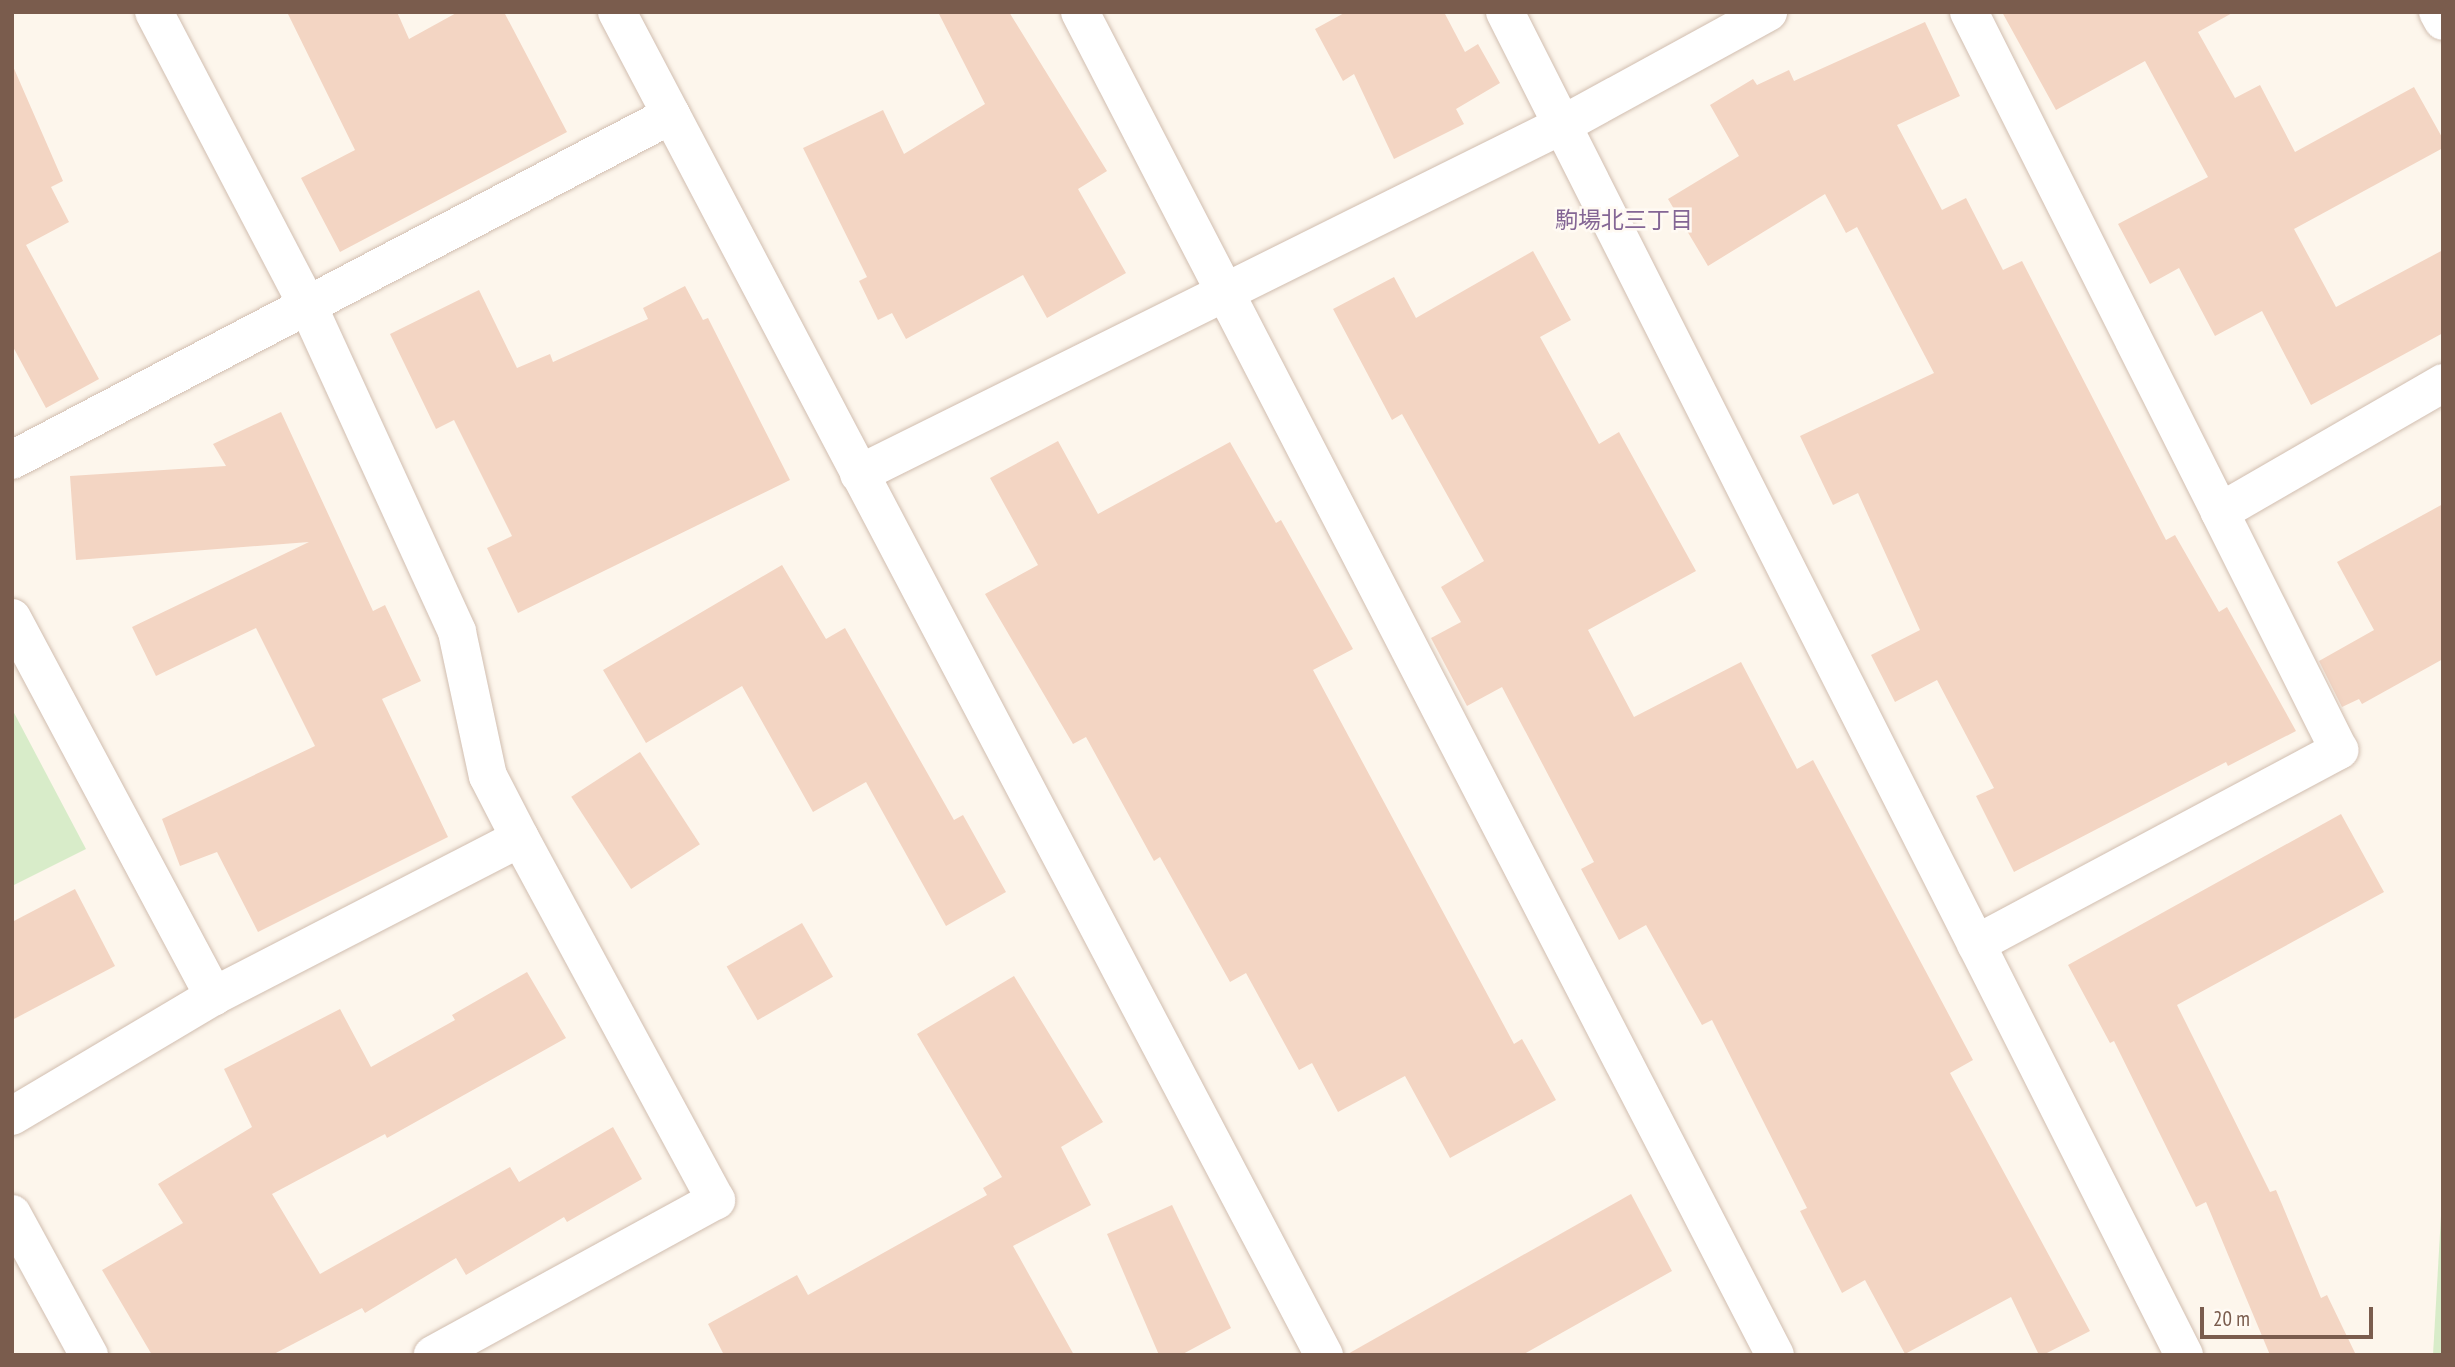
<!DOCTYPE html>
<meta charset="utf-8">
<style>
body{margin:0}
#map{position:relative;width:2455px;height:1367px;overflow:hidden;background:#fdf6ec;font-family:"PT Sans Narrow","Noto Sans JP",sans-serif}
div>[style]{position:absolute}
[style*='--x']{left:calc(var(--x)*1px);top:calc(var(--y)*1px);width:calc(var(--w)*1px);rotate:calc(var(--a)*1deg)}
.green>*{inset:0;background:#d8ecc9}
.building>*{inset:0;background:#f3d5c3;transform-origin:0 0}
.roads{filter:drop-shadow(0 0 2px #d1beb0) drop-shadow(0 0 2px #d1beb0)}
.minor>*{height:38px;margin:-19px;padding:0 19px;transform-origin:19px;border-radius:19px;background:#fff}
span{translate:-50% -50%;white-space:nowrap;text-align:center;line-height:1.15;-webkit-text-stroke:5px #fffaf3;paint-order:stroke}
.neighbourhood-label{font-size:23px;color:#846695}
.frame{position:absolute;inset:0;border:14px solid #7a5c4d;pointer-events:none}
.scale{position:absolute;left:2200px;top:1307px;width:173px;height:32px;box-sizing:border-box;border:4px solid #7a5c4d;border-top:0;padding-left:9px;font-size:21px;line-height:24px;white-space:nowrap;color:#7a5c4d;-webkit-text-stroke:5px #fffaf3;paint-order:stroke}
</style>
<div id="map">
<div class="green">
<i style="clip-path:polygon(12px 709px,86px 849px,12px 886px)"></i>
<i style="clip-path:polygon(2443px 1181px,2443px 1355px,2433px 1355px)"></i>
</div>
<div class="building">
<i style="clip-path:polygon(287px 12px,397px 12px,409px 39px,458px 12px,504px 12px,567px 132px,340px 252px,301px 178px,355px 150px)"></i>
<i style="clip-path:polygon(938px 12px,1009px 12px,1107px 171px,1078px 189px,1126px 273px,1047px 318px,1023px 275px,906px 339px,892px 313px,878px 320px,859px 281px,867px 277px,803px 148px,883px 110px,904px 154px,985px 104px)"></i>
<i style="clip-path:polygon(1346px 12px,1444px 12px,1465px 52px,1478px 44px,1500px 83px,1456px 109px,1464px 124px,1394px 159px,1354px 74px,1343px 81px,1315px 29px)"></i>
<i style="clip-path:polygon(2002px 12px,2234px 12px,2198px 32px,2235px 98px,2260px 85px,2295px 152px,2414px 87px,2443px 139px,2443px 148px,2294px 229px,2336px 307px,2443px 250px,2443px 333px,2311px 405px,2262px 311px,2215px 336px,2179px 268px,2150px 284px,2118px 224px,2208px 177px,2145px 61px,2056px 110px)"></i>
<i style="clip-path:polygon(1925px 22px,1960px 96px,1897px 125px,1942px 210px,1966px 198px,2003px 270px,2022px 261px,2166px 540px,2175px 535px,2219px 612px,2227px 607px,2296px 731px,2228px 766px,2226px 762px,2014px 872px,1976px 796px,1994px 788px,1937px 680px,1895px 702px,1871px 655px,1920px 630px,1858px 493px,1833px 505px,1800px 436px,1934px 373px,1857px 227px,1846px 233px,1825px 194px,1708px 266px,1668px 199px,1739px 156px,1710px 105px,1753px 79px,1757px 85px,1789px 70px,1794px 81px)"></i>
<i style="clip-path:polygon(12px 64px,63px 181px,51px 187px,69px 222px,26px 245px,99px 379px,46px 408px,12px 345px)"></i>
<i style="clip-path:polygon(1533px 251px,1571px 320px,1540px 337px,1599px 444px,1619px 432px,1696px 571px,1588px 630px,1634px 717px,1741px 662px,1797px 769px,1813px 760px,1973px 1060px,1950px 1073px,2090px 1331px,2043px 1355px,2039px 1355px,2011px 1297px,1905px 1354px,1865px 1280px,1842px 1293px,1800px 1211px,1807px 1208px,1712px 1020px,1702px 1025px,1646px 925px,1619px 940px,1581px 869px,1594px 862px,1502px 687px,1467px 706px,1431px 638px,1461px 622px,1441px 587px,1484px 561px,1402px 414px,1392px 420px,1333px 309px,1394px 277px,1416px 318px)"></i>
<i style="clip-path:polygon(685px 286px,703px 320px,708px 318px,790px 480px,518px 613px,487px 548px,512px 536px,454px 420px,436px 429px,390px 334px,479px 290px,517px 368px,550px 354px,553px 362px,648px 319px,643px 308px)"></i>
<i style="clip-path:polygon(281px 412px,373px 611px,385px 605px,421px 681px,382px 699px,448px 837px,258px 932px,217px 852px,180px 866px,162px 819px,315px 746px,256px 628px,156px 676px,132px 627px,309px 542px,76px 560px,70px 476px,226px 466px,213px 444px)"></i>
<i style="clip-path:polygon(1058px 441px,1098px 514px,1230px 442px,1276px 523px,1281px 520px,1353px 649px,1313px 670px,1514px 1044px,1522px 1039px,1556px 1100px,1450px 1158px,1405px 1076px,1338px 1112px,1312px 1063px,1299px 1070px,1246px 973px,1230px 982px,1160px 857px,1154px 861px,1086px 737px,1073px 744px,985px 594px,1038px 565px,990px 478px)"></i>
<i style="clip-path:polygon(2443px 504px,2443px 659px,2362px 704px,2359px 699px,2342px 707px,2319px 661px,2374px 630px,2337px 562px)"></i>
<i style="clip-path:polygon(782px 565px,826px 639px,845px 628px,954px 820px,963px 815px,1006px 892px,946px 926px,866px 782px,813px 812px,742px 686px,646px 743px,603px 670px)"></i>
<i style="left:640px;top:752px;width:110px;height:82px;rotate:57deg"></i>
<i style="clip-path:polygon(2341px 814px,2384px 892px,2177px 1005px,2270px 1192px,2276px 1190px,2321px 1298px,2327px 1295px,2356px 1355px,2270px 1355px,2206px 1202px,2196px 1207px,2114px 1041px,2110px 1043px,2068px 965px)"></i>
<i style="clip-path:polygon(75px 889px,115px 966px,12px 1020px,12px 922px)"></i>
<i style="left:802px;top:923px;width:62px;height:87px;rotate:60deg"></i>
<i style="clip-path:polygon(527px 972px,566px 1038px,387px 1138px,385px 1134px,272px 1194px,320px 1274px,510px 1167px,519px 1182px,613px 1127px,642px 1179px,567px 1222px,564px 1217px,466px 1275px,456px 1258px,365px 1313px,362px 1308px,272px 1355px,152px 1355px,102px 1270px,183px 1223px,158px 1184px,252px 1127px,224px 1069px,340px 1009px,371px 1067px,455px 1020px,452px 1015px)"></i>
<i style="clip-path:polygon(1014px 976px,1103px 1122px,1061px 1147px,1091px 1205px,1013px 1246px,1074px 1355px,724px 1355px,708px 1324px,797px 1275px,808px 1295px,987px 1195px,983px 1188px,1002px 1177px,917px 1034px)"></i>
<i style="clip-path:polygon(1631px 1194px,1672px 1271px,1522px 1355px,1346px 1355px)"></i>
<i style="clip-path:polygon(1172px 1205px,1231px 1328px,1181px 1355px,1159px 1355px,1107px 1234px)"></i>
</div>
<div class="roads">
<div class="minor">
<i style="--x:154;--y:12;--w:332;--a:62.4"></i>
<i style="--x:308;--y:306;--w:358;--a:65.4"></i>
<i style="--x:457;--y:632;--w:147;--a:77.9"></i>
<i style="--x:488;--y:776;--w:70;--a:62.7"></i>
<i style="--x:617;--y:12;--w:1518;--a:62.24"></i>
<i style="--x:1080;--y:12;--w:1512;--a:62.64"></i>
<i style="--x:1505;--y:12;--w:1505;--a:63.18"></i>
<i style="--x:1969;--y:12;--w:559;--a:63.34"></i>
<i style="--x:2220;--y:512;--w:258;--a:-30"></i>
<i style="--x:2438;--y:12;--w:10;--a:61"></i>
<i style="--x:12;--y:460;--w:744;--a:-27.63"></i>
<i style="--x:859;--y:474;--w:785;--a:-26.4"></i>
<i style="--x:1562;--y:125;--w:235;--a:-28.7"></i>
<i style="--x:12;--y:618;--w:429;--a:61.9"></i>
<i style="--x:1976;--y:944;--w:412;--a:-28.1"></i>
<i style="--x:2339;--y:750;--w:266;--a:-116.6"></i>
<i style="--x:12;--y:1116;--w:235;--a:-30.7"></i>
<i style="--x:214;--y:996;--w:344;--a:-27.3"></i>
<i style="--x:520;--y:838;--w:412;--a:61.6"></i>
<i style="--x:716;--y:1200;--w:323;--a:151.3"></i>
<i style="--x:12;--y:1214;--w:161;--a:61.4"></i>
</div>
</div>
<div class="neighbourhood-label">
<span style="left:1624px;top:220px">駒場北三丁目</span>
</div>
<div class="frame"></div>
<div class="scale">20 m</div>
</div>
